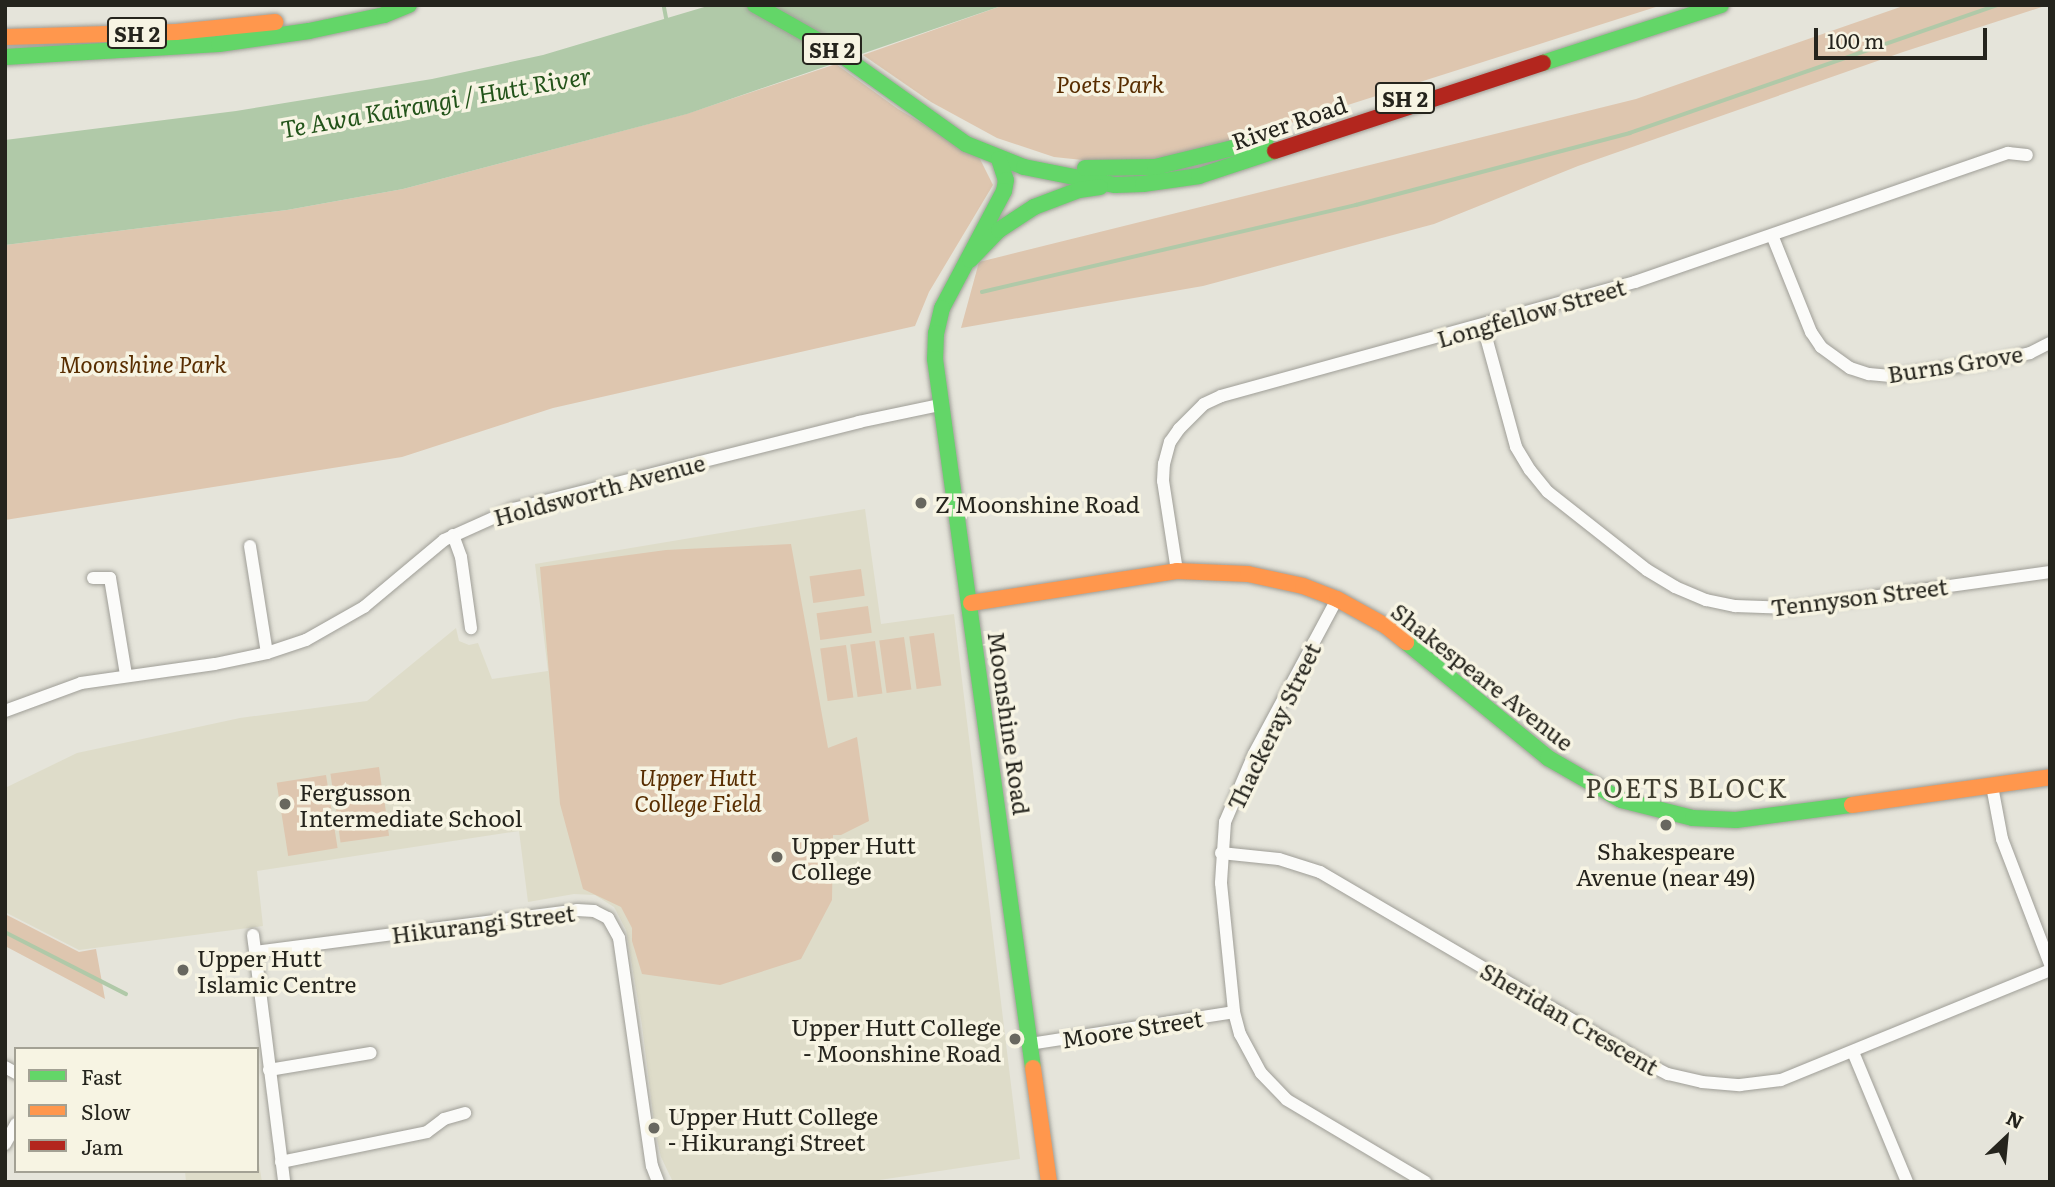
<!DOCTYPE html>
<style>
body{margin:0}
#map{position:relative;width:2055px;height:1187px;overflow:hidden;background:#e5e4da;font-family:Literata,serif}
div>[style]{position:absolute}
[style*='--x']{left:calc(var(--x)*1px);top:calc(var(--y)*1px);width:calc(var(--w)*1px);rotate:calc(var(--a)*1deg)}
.built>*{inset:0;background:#dedcc9}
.green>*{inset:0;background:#dec6af;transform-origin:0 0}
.water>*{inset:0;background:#b0c9a8}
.stream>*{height:3.5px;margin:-1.75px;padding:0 1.75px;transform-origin:1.75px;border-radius:1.75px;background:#b0c9a8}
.roads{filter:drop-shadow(0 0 2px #9f9e97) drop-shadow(0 0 2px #9f9e97)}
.street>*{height:12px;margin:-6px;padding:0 6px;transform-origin:6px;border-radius:6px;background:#fbfbf9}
.fast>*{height:16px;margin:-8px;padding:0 8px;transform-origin:8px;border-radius:8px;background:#63d668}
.slow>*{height:16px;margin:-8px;padding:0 8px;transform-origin:8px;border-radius:8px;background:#ff974d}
.jam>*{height:16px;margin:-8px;padding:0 8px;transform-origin:8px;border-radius:8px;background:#b3261e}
.dots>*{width:19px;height:19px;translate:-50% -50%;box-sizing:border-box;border:4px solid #f7f4e3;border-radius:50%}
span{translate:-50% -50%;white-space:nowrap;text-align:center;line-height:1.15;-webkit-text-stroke:7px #f7f4e3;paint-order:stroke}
.shield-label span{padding:2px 5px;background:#f7f4e3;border:2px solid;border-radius:5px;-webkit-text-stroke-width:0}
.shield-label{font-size:21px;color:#25241d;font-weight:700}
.park-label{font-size:23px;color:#582d00;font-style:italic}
.street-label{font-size:23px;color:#25241d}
.poi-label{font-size:23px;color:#25241d}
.left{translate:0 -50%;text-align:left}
.right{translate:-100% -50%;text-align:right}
.water-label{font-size:24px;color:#225319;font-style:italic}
.quarter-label{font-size:26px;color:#403e30;letter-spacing:2px}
.frame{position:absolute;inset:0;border:7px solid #25241d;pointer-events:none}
.legend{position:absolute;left:14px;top:1047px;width:245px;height:126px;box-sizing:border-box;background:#f7f4e3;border:2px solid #a3a194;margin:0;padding:9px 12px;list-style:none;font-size:21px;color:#25241d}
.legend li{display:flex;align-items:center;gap:14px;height:35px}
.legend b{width:35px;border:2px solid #a3a194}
.north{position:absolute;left:1971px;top:1103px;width:70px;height:70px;-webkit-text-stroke:5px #f7f4e3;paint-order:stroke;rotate:26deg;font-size:19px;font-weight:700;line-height:28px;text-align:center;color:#25241d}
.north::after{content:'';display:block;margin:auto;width:24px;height:32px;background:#25241d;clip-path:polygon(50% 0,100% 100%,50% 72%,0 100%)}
.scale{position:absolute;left:1814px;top:28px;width:173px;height:32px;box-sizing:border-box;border:4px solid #25241d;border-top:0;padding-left:9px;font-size:21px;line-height:24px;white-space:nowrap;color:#25241d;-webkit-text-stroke:5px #f7f4e3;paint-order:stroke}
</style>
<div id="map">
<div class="built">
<i style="clip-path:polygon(865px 509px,881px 624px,954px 614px,1020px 1159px,866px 1182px,673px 1182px,661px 1157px,655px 1131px,642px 1025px,626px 930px,614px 907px,595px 895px,574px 894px,528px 902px,519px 831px,257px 871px,263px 926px,79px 950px,5px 912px,5px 788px,77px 753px,240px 718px,367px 701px,456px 628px,459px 641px,469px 645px,478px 643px,492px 679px,548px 671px,535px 564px)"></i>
<i style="clip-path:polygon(257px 1151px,262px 1182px,186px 1182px,185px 1171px,257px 1171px)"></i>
</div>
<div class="green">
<i style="clip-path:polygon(1004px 5px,1662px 5px,1235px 141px,1161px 159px,1111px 163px,1054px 157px,997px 138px,931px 102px,863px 55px)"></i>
<i style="clip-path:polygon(1906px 5px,2048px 5px,1903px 52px,1578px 166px,1434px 224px,1203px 286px,961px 328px,979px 262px,1636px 99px)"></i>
<i style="clip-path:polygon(836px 64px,898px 109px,979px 157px,993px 185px,929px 292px,915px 326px,553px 408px,402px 457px,5px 520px,5px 245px,287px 210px,403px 189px,686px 114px)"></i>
<i style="clip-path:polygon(791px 544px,828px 748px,857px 737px,869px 821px,841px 835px,833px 835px,832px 900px,801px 959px,720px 985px,642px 974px,632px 941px,632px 928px,621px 907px,583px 889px,560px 804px,540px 567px,666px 550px)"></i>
<i style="left:861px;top:569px;width:27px;height:52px;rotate:82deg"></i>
<i style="left:868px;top:606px;width:27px;height:52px;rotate:82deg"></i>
<i style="left:934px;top:633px;width:53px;height:25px;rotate:82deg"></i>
<i style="left:904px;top:637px;width:53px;height:25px;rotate:82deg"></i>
<i style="left:875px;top:641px;width:53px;height:25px;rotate:82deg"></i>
<i style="left:846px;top:645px;width:53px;height:26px;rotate:82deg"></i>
<i style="left:379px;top:767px;width:22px;height:49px;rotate:82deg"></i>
<i style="left:326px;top:775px;width:74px;height:50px;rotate:81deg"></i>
<i style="left:383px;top:791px;width:21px;height:49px;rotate:82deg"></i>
<i style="left:386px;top:814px;width:22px;height:49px;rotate:82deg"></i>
<i style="clip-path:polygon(5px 914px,79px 952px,96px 949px,105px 999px,5px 946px)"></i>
</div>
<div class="water">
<i style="clip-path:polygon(711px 5px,1004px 5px,687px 114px,403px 189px,287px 210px,5px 245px,5px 140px,236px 111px,432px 79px,543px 55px)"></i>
</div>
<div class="stream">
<i style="--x:664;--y:5;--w:15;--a:79"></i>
<i style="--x:982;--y:292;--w:384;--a:-13.1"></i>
<i style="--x:1356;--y:205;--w:283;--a:-14.7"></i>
<i style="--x:1630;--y:133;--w:389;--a:-19.2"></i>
<i style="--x:5;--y:932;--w:136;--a:27.1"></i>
</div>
<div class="roads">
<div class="street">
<i style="--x:1772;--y:235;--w:105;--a:68.1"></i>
<i style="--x:1811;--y:332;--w:18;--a:56"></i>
<i style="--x:1821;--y:347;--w:36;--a:36"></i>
<i style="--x:1850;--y:368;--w:20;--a:18"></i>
<i style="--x:1869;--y:374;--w:22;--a:5"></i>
<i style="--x:1891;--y:376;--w:97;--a:-8.3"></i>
<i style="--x:1987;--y:362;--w:44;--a:-11.8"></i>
<i style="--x:2030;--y:353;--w:22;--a:-27"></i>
<i style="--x:1483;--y:326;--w:125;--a:74.7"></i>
<i style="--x:1516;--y:447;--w:27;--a:59"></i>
<i style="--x:1530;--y:470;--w:28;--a:51"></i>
<i style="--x:1548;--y:492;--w:126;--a:38.2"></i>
<i style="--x:1647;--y:570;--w:33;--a:31"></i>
<i style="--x:1675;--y:587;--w:34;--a:23"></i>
<i style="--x:1706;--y:600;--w:30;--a:12"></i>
<i style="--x:1735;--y:606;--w:56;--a:2"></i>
<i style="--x:1791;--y:608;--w:261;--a:-7.9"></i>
<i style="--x:453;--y:535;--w:23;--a:70"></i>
<i style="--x:461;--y:557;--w:72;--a:82"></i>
<i style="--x:250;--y:546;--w:108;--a:81"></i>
<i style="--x:1177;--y:571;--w:91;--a:-98.8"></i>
<i style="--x:1163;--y:481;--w:17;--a:-87"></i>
<i style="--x:1164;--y:464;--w:23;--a:-75"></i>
<i style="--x:1170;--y:442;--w:16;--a:-55"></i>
<i style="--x:1179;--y:429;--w:35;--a:-45"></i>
<i style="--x:1204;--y:404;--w:19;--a:-25"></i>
<i style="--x:1221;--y:396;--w:429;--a:-15.4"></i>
<i style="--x:1635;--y:282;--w:395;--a:-19.1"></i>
<i style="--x:2008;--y:153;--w:19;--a:6"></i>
<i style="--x:93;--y:578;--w:17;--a:0"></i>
<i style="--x:110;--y:578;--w:98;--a:80.6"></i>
<i style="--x:1337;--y:599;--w:176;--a:118.2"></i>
<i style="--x:1254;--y:754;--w:74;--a:113.1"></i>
<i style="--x:1225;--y:822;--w:61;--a:93.8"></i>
<i style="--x:1221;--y:883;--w:130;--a:84.2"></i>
<i style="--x:1234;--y:1012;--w:23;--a:75"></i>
<i style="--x:1240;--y:1034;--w:44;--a:61.7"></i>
<i style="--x:1261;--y:1073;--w:37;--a:46"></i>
<i style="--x:1287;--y:1100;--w:161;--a:30.7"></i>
<i style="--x:5;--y:711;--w:81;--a:-20.2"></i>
<i style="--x:81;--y:683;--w:135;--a:-8.1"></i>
<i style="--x:215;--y:664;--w:53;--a:-11.9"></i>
<i style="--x:267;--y:653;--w:41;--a:-18.4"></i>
<i style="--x:306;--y:640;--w:67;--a:-29.6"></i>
<i style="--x:364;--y:607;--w:104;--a:-39.9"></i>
<i style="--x:444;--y:540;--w:76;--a:-24.2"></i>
<i style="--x:513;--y:509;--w:357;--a:-14.1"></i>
<i style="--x:859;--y:422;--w:83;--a:-11.9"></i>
<i style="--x:1992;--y:786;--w:54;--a:79.3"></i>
<i style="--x:2002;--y:839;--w:134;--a:69"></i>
<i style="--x:1221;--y:853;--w:58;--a:5.9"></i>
<i style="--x:1279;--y:859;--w:43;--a:17.6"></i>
<i style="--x:1320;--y:872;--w:376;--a:30.4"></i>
<i style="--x:1644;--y:1062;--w:27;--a:27"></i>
<i style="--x:1668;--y:1074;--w:35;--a:13"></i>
<i style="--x:1702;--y:1082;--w:38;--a:5"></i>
<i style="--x:1740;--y:1085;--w:41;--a:-7"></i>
<i style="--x:1781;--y:1080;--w:291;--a:-22.2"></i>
<i style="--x:253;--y:935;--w:249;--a:82.8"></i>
<i style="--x:255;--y:952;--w:325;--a:-7.4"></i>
<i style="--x:577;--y:910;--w:17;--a:3"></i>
<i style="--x:594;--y:911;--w:16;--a:27"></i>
<i style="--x:608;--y:918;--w:23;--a:61"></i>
<i style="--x:619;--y:938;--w:230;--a:81.8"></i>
<i style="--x:652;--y:1166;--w:17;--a:69"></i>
<i style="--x:1030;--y:1044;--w:206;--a:-8.9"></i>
<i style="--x:1853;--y:1052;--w:141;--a:67.4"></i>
<i style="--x:5;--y:1067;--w:13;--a:29"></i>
<i style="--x:269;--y:1070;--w:103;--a:-9.5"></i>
<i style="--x:5;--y:1144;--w:23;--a:-61"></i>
<i style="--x:281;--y:1162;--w:149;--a:-11.6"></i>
<i style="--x:427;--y:1132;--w:21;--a:-37"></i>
<i style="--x:444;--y:1119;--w:22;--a:-16"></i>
</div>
<div class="fast">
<i style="--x:755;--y:5;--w:90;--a:29.4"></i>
<i style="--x:833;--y:49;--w:163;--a:35.5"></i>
<i style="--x:966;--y:144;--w:62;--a:21.6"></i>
<i style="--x:1024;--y:167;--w:93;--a:11.2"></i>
<i style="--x:1115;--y:185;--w:28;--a:-2"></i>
<i style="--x:1143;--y:184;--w:57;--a:-8.1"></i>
<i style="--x:1199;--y:176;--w:80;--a:-18.2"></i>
<i style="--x:5;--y:57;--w:214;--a:-3.5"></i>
<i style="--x:219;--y:44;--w:91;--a:-8.2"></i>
<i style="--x:309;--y:31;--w:77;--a:-12"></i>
<i style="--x:384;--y:15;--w:27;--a:-22"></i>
<i style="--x:1543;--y:63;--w:187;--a:-18"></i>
<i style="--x:999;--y:159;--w:22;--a:72"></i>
<i style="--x:1006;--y:180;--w:11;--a:100"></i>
<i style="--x:1004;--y:191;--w:132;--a:117.9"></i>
<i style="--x:942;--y:308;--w:26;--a:103"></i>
<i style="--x:936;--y:333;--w:26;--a:92"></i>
<i style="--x:935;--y:359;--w:716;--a:82.13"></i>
<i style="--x:1085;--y:168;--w:70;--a:-0.8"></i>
<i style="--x:1155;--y:167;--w:114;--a:-13.7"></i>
<i style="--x:970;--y:260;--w:42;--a:-46"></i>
<i style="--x:999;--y:230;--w:42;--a:-33.3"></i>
<i style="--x:1034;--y:207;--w:48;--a:-20.7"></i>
<i style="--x:1079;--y:190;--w:21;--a:-8"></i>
<i style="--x:1406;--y:642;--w:183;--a:39.2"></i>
<i style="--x:1548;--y:758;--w:84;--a:29.9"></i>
<i style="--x:1621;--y:800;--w:74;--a:14"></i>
<i style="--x:1693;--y:818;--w:43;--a:2.7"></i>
<i style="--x:1736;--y:820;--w:117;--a:-7.4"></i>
</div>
<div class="slow">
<i style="--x:5;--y:37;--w:171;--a:-1.7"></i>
<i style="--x:176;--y:32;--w:100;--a:-5.7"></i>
<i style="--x:971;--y:603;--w:208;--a:-8.8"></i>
<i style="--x:1177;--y:571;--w:71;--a:2.4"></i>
<i style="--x:1248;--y:574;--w:56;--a:12.3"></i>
<i style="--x:1303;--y:586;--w:36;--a:21"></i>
<i style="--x:1337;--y:599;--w:56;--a:28.9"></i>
<i style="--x:1386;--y:626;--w:26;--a:39"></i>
<i style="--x:1852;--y:805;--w:200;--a:-8"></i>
<i style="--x:1033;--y:1068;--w:115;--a:82"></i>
</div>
<div class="jam">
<i style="--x:1275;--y:151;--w:282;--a:-18.2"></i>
</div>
</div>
<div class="dots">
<i style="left:921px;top:503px;background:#68675f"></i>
<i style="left:285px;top:804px;background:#68675f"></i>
<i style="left:1666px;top:825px;background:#68675f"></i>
<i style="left:777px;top:857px;background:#68675f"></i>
<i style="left:183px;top:970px;background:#68675f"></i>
<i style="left:1015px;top:1039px;background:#68675f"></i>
<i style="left:654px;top:1128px;background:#68675f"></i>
</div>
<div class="shield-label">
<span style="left:137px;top:33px">SH 2</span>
<span style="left:832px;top:49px">SH 2</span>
<span style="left:1405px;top:98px">SH 2</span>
</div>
<div class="park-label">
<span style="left:1110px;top:83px">Poets Park</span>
<span style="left:143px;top:363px">Moonshine Park</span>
<span style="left:698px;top:789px">Upper Hutt<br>College Field</span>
</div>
<div class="street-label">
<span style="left:1289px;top:122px;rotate:-19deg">River Road</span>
<span style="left:1531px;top:312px;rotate:-16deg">Longfellow Street</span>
<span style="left:1955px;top:363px;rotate:-9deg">Burns Grove</span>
<span style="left:599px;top:489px;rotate:-15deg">Holdsworth Avenue</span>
<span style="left:1859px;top:596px;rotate:-7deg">Tennyson Street</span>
<span style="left:1483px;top:676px;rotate:38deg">Shakespeare Avenue</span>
<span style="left:1010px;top:723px;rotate:82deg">Moonshine Road</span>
<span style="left:1273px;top:726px;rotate:-64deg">Thackeray Street</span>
<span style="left:483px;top:923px;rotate:-7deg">Hikurangi Street</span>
<span style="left:1570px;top:1018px;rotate:30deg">Sheridan Crescent</span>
<span style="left:1132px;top:1028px;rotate:-9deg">Moore Street</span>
</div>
<div class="poi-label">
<span class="left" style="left:935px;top:503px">Z Moonshine Road</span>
<span class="left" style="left:299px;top:804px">Fergusson<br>Intermediate School</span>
<span class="left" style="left:791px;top:857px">Upper Hutt<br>College</span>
<span style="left:1666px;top:863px">Shakespeare<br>Avenue (near 49)</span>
<span class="left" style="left:197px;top:970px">Upper Hutt<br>Islamic Centre</span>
<span class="right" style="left:1001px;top:1039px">Upper Hutt College<br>- Moonshine Road</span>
<span class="left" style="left:668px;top:1128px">Upper Hutt College<br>- Hikurangi Street</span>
</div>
<div class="water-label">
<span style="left:436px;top:101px;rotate:-10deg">Te Awa Kairangi / Hutt River</span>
</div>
<div class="quarter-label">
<span style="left:1687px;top:787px">POETS BLOCK</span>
</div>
<div class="frame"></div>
<ul class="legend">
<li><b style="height:9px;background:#63d668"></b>Fast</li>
<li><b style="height:9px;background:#ff974d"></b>Slow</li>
<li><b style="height:9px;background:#b3261e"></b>Jam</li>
</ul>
<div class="north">N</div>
<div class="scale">100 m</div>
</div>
